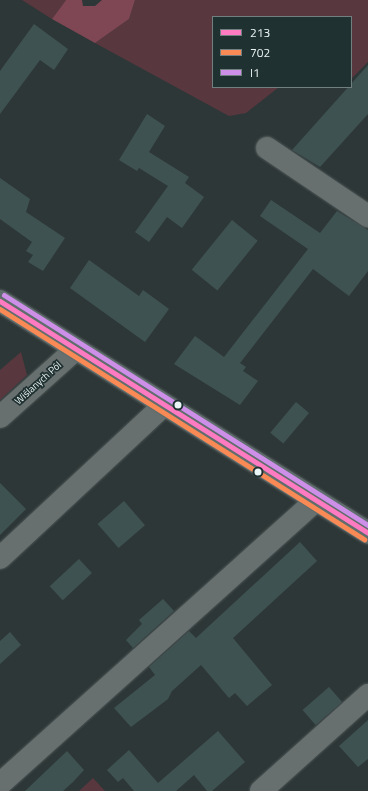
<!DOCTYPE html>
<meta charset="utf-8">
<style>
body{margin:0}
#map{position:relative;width:368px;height:791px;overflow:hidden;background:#2e3737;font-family:"Titillium Web",sans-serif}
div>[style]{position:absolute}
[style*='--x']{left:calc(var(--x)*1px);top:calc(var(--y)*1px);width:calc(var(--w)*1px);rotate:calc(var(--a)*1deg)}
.green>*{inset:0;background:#59373f}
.forest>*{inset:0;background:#7f4654}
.building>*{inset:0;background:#3f5252;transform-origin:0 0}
.roads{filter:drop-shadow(0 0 1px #4d5656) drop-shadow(0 0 1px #4d5656)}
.minor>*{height:22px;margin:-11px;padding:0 11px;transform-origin:11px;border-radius:11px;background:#686f6f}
.major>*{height:22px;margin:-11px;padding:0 11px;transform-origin:11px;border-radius:11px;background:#5f6d6d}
.bus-1>*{height:5px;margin:-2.5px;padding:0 2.5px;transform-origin:2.5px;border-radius:2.5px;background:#fe7ac1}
.bus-2>*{height:5px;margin:-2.5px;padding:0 2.5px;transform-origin:2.5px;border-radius:2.5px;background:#f98a56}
.bus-3>*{height:5px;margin:-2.5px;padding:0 2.5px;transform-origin:2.5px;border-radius:2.5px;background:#ce8fe9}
.dots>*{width:11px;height:11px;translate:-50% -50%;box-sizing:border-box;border:2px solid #203131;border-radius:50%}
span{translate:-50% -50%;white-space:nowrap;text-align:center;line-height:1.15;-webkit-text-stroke:3.5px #203131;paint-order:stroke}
.street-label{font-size:10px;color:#ebf5f5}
.legend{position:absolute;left:212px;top:16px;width:140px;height:72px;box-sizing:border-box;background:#203131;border:1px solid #717f7f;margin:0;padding:5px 7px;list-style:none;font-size:12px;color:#ebf5f5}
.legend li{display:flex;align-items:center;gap:8px;height:20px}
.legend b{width:20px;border:1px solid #717f7f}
</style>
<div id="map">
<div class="green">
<i style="clip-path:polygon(22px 0,66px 0,52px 19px)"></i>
<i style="clip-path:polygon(135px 0,368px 0,368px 62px,351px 79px,351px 17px,213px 17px,213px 87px,279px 87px,246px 113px,229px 116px,95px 43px,129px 19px)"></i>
<i style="clip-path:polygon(21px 352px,27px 375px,0 400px,0 370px)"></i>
<i style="clip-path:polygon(93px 778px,105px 791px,79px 791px)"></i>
</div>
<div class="forest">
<i style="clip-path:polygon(66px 0,82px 0,83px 6px,95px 6px,102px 0,135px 0,129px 19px,95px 43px,52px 19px)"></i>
</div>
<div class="building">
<i style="clip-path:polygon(34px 24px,68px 49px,54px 70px,40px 60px,0 114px,0 71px)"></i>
<i style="clip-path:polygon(368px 65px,368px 114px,320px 167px,292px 150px)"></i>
<i style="clip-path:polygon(147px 114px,165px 126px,149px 152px,189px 177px,185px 183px,204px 197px,182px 228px,167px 217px,149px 242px,135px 232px,168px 186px,139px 168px,137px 171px,119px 160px)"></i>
<i style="clip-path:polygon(0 178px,30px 199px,26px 212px,65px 238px,43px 271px,28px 262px,33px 255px,26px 251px,32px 242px,0 219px)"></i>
<i style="clip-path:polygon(271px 200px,320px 233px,337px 211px,368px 230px,368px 271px,349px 296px,313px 269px,240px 363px,246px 367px,243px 371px,258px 381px,240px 405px,174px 364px,195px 336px,224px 357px,308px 249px,260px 216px)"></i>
<i style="left:232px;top:220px;width:33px;height:64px;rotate:39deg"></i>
<i style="clip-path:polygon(89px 260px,139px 296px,143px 290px,169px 309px,145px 342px,70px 288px)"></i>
<i style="left:296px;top:402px;width:17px;height:40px;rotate:40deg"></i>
<i style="clip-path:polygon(0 483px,26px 509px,0 535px)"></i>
<i style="left:124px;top:501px;width:32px;height:35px;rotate:49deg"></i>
<i style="clip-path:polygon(300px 542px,317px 561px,233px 638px,272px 685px,247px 706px,235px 693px,229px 698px,201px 665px,172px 691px,168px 699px,131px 727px,114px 708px,155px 675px,149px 667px,189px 631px,196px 638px)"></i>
<i style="left:79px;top:559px;width:19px;height:40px;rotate:47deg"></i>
<i style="clip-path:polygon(163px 599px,174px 611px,133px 648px,126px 640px,142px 624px,139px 620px)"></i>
<i style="clip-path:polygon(10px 632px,21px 645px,0 664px,0 641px)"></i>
<i style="left:329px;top:687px;width:20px;height:35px;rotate:49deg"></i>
<i style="clip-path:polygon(368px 720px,368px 759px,358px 767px,339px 746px)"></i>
<i style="clip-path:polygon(218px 731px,245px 762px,212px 791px,207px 791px,194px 775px,176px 791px,134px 791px,123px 778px,118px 782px,107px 770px,129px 750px,158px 783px)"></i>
<i style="clip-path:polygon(67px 751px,84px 770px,73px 782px,63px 791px,25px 791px)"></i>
</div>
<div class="roads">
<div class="minor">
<i style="--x:267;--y:148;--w:122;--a:34"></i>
<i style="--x:0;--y:417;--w:102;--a:-41.8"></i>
<i style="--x:0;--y:558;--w:224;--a:-43"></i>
<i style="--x:0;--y:784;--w:425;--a:-41.9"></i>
<i style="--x:261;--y:791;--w:144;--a:-41.9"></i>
</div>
<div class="major">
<i style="--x:0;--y:301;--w:435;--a:32.2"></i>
</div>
</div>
<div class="bus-1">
<i style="--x:0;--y:301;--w:435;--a:32.2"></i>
</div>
<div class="bus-2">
<i style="--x:0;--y:309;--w:431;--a:32.3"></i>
</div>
<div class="bus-3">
<i style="--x:4;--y:295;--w:431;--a:32.3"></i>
</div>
<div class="dots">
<i style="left:178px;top:405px;background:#ebf5f5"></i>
<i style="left:258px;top:472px;background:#ebf5f5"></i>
</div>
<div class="street-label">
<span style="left:38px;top:383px;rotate:-42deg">Wiślanych Pól</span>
</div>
<ul class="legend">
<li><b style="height:5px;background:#fe7ac1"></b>213</li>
<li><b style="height:5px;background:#f98a56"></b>702</li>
<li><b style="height:5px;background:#ce8fe9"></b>I1</li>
</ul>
</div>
